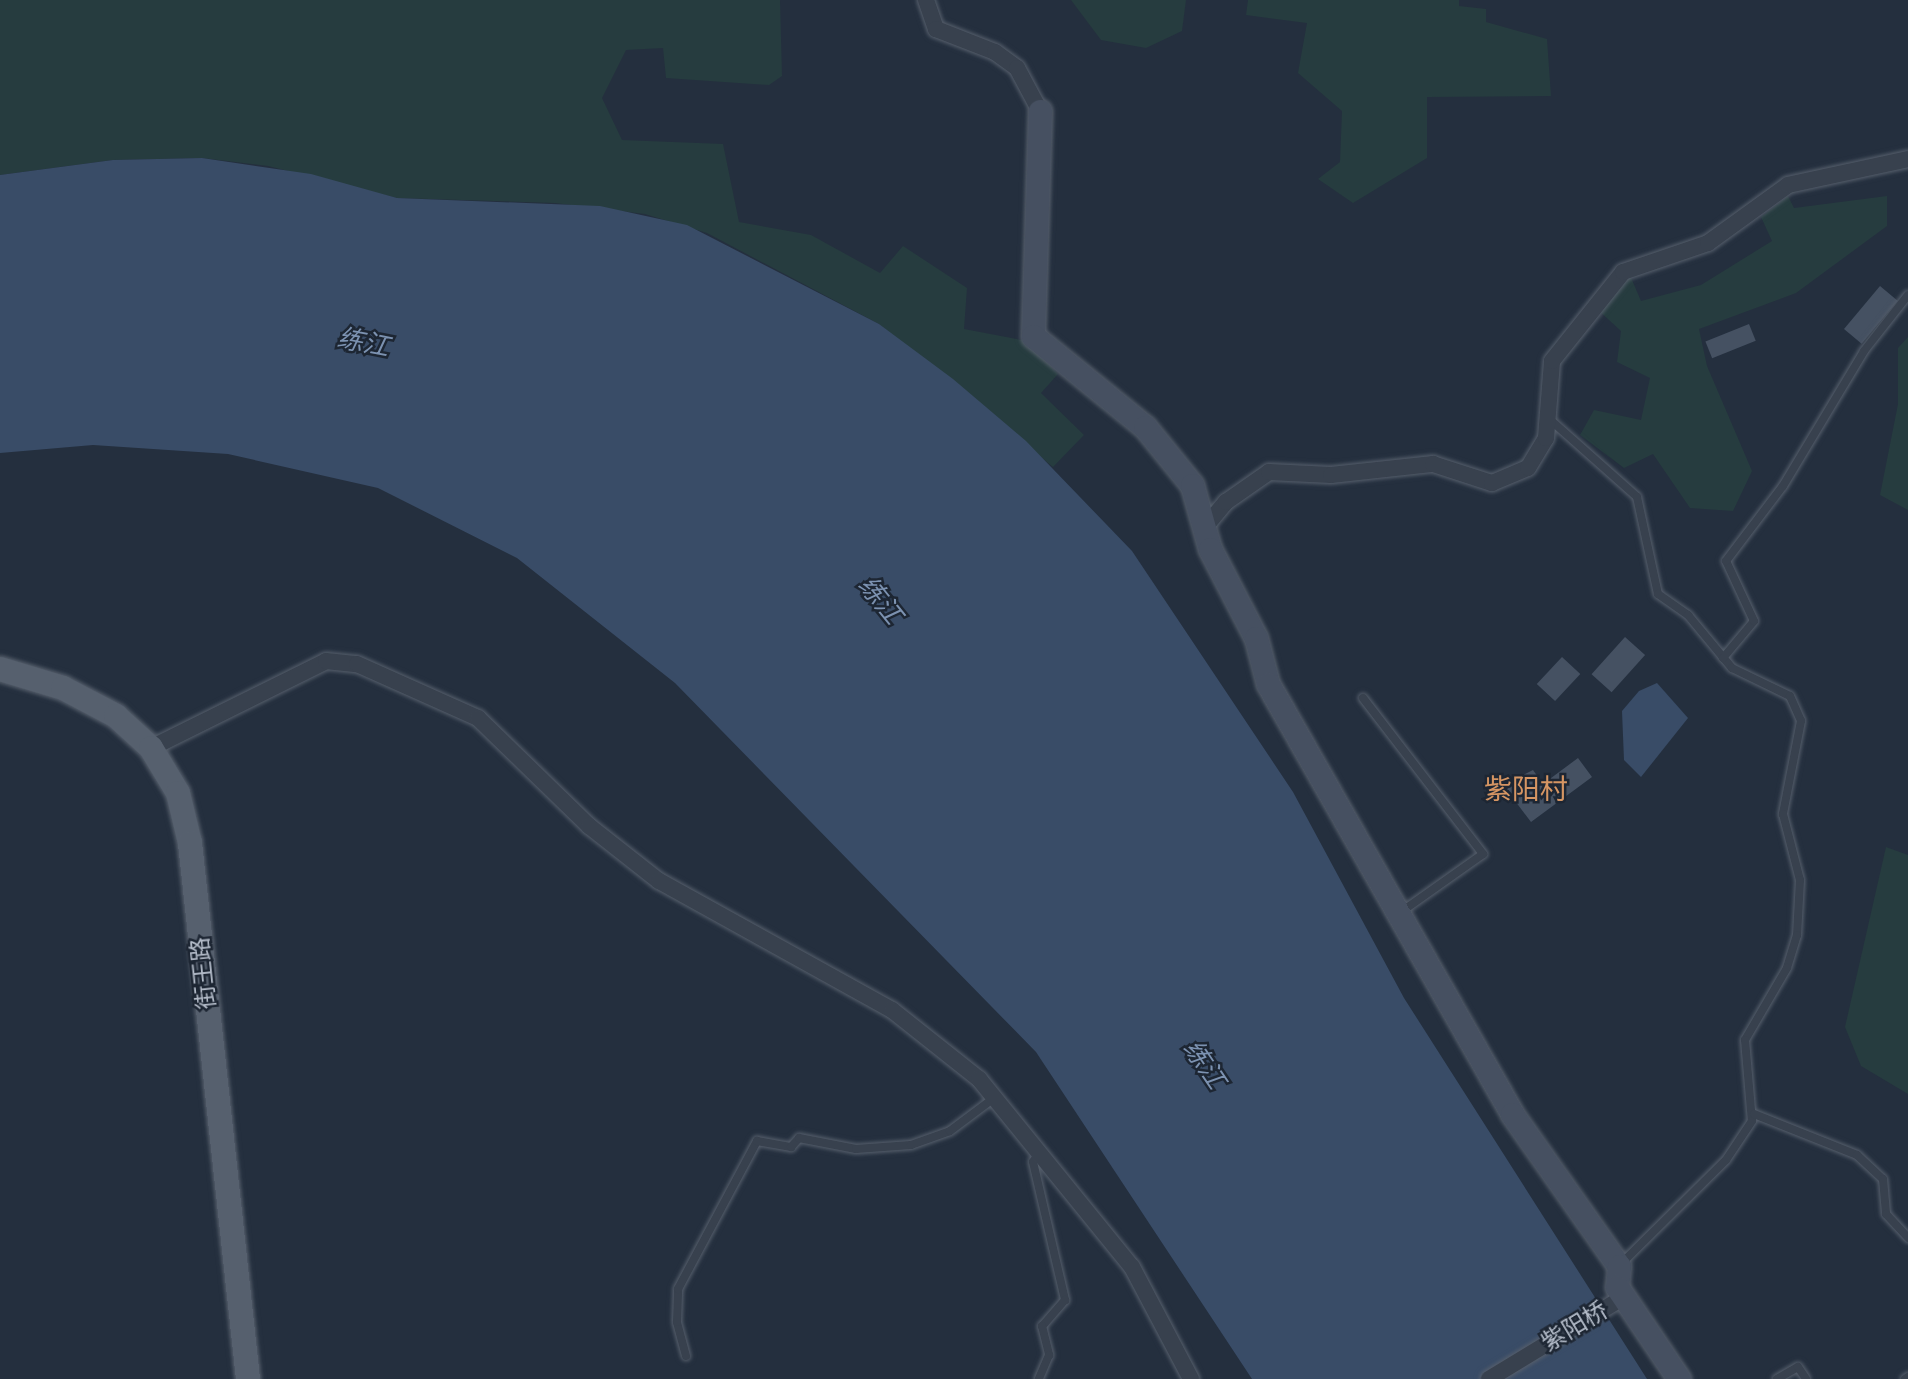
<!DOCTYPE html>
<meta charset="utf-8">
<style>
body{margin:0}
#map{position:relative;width:1908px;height:1379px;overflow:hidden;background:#242f3e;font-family:Signika,"Noto Sans SC",sans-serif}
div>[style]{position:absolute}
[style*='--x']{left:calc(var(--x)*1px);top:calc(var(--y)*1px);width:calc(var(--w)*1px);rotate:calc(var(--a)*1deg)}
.green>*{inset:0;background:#263c3f}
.water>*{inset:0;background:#394c67}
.building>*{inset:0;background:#455162;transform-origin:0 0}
.roads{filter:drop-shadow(0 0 2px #565f6c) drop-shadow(0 0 2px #565f6c)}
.lane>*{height:8px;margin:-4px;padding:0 4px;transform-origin:4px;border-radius:4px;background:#38414e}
.street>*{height:16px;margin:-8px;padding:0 8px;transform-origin:8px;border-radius:8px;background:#38414e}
.secondary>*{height:23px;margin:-11.5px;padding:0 11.5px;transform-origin:11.5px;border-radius:11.5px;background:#465061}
.primary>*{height:24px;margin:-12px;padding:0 12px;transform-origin:12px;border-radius:12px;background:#56606e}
span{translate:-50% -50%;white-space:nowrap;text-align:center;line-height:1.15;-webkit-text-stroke:5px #1d2633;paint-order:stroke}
.street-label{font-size:24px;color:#b4bcc9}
.water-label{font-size:26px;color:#7c92b1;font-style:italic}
.quarter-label{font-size:28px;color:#d59563}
</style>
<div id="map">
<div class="green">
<i style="clip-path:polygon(0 0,780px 0,782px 76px,769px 85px,666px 78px,663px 48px,626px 50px,602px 98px,622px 140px,723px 144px,739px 222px,811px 235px,880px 273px,903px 246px,967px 288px,964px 329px,1027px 341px,1058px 374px,1041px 393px,1084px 435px,1053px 467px,879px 324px,707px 233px,645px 214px,555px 203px,397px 198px,268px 166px,202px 158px,113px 160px,0 175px)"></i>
<i style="clip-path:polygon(1071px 0,1186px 0,1182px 31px,1146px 48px,1101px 40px)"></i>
<i style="clip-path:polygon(1248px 0,1459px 0,1459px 6px,1486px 9px,1486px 22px,1547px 39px,1551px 96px,1427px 97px,1427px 158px,1353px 203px,1318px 179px,1340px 162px,1342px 111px,1298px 73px,1307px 23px,1246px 15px)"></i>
<i style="clip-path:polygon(1788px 196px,1794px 208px,1887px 196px,1887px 226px,1796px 293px,1699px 329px,1707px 366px,1752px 471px,1733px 511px,1690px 508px,1653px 454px,1624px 468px,1580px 435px,1594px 410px,1641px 420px,1650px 378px,1617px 362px,1621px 331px,1597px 309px,1629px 273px,1641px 301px,1701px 285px,1772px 241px,1761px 217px)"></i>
<i style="clip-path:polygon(1908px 337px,1908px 510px,1880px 495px,1898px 404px,1898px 348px)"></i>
<i style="clip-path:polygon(1886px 847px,1908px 855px,1908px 1094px,1861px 1066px,1845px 1027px)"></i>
</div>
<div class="water">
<i style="clip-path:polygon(202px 158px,311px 174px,397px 198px,600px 206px,687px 225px,879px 324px,953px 379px,1026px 441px,1132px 551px,1293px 792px,1404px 998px,1647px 1379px,1252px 1379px,1036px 1052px,675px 683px,517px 558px,378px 488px,228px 454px,93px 445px,0 453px,0 175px,113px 160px)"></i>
<i style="clip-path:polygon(1657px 683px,1688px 718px,1641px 777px,1624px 760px,1622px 711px,1639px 691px)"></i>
</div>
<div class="building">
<i style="left:1880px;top:286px;width:23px;height:56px;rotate:40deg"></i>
<i style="left:1749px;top:324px;width:18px;height:47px;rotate:68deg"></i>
<i style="left:1625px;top:637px;width:27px;height:50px;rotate:42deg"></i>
<i style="left:1562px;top:657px;width:25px;height:37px;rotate:43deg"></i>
<i style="clip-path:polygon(1578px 758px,1592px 777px,1531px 822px,1503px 785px,1533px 770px,1543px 784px)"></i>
</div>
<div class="roads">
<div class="lane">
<i style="--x:1547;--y:417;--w:120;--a:41.6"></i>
<i style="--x:1637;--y:497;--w:99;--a:77.8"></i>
<i style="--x:1658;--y:594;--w:37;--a:35"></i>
<i style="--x:1688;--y:615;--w:69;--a:50.3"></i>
<i style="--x:1732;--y:668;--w:64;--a:25.8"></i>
<i style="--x:1790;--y:696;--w:27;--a:66"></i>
<i style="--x:1801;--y:721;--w:95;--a:101"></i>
<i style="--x:1783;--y:814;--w:68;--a:75.6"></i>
<i style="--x:1800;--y:880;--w:55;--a:93.1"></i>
<i style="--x:1797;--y:935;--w:34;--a:107"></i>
<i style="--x:1787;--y:968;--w:83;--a:120.3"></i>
<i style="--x:1745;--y:1040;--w:81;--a:85.1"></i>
<i style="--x:1752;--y:1121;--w:47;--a:123.7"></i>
<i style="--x:1726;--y:1160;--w:148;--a:135.3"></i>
<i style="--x:1723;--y:658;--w:48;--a:-50"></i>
<i style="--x:1754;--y:621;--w:66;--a:-115"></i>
<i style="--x:1726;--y:561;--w:94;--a:-52.8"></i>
<i style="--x:1783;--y:486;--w:157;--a:-59"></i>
<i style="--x:1864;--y:351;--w:71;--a:-51.8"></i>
<i style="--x:1363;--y:698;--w:197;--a:52.4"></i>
<i style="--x:1483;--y:854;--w:100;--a:144.7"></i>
<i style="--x:1754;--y:1114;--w:111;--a:21.7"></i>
<i style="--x:1857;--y:1155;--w:35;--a:43"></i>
<i style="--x:1883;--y:1179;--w:35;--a:85"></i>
<i style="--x:1886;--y:1214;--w:33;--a:47"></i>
<i style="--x:1038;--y:1154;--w:9;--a:122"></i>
<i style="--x:1033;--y:1162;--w:142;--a:76.9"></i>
<i style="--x:1065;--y:1300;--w:35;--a:131"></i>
<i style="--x:1042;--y:1326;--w:30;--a:76"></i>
<i style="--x:1049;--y:1355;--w:26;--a:113"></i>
<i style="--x:686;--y:1356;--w:35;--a:-105"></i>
<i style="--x:677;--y:1322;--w:33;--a:-88"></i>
<i style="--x:678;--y:1289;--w:168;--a:-61.9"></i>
<i style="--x:757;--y:1141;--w:35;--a:10"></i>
<i style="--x:791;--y:1147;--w:12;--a:-48"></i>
<i style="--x:799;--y:1138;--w:58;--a:10.9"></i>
<i style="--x:856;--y:1149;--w:55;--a:-4.2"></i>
<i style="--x:911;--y:1145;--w:41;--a:-19.7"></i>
<i style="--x:950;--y:1131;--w:55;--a:-36.9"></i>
<i style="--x:1777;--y:1379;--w:24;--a:-30"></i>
<i style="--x:1798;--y:1367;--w:14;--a:56"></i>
<i style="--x:1905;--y:1379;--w:4;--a:-34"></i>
</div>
<div class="street">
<i style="--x:926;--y:0;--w:31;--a:71"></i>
<i style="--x:936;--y:29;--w:63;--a:21.3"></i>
<i style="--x:995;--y:52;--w:27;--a:36"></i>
<i style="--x:1017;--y:68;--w:49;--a:61.9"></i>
<i style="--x:1205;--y:527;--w:33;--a:-50"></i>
<i style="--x:1226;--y:502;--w:52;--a:-34.9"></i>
<i style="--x:1269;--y:472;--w:62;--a:2.8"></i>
<i style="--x:1331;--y:475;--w:103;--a:-6.2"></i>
<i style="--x:1433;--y:464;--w:62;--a:17.9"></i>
<i style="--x:1492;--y:483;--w:39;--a:-23"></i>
<i style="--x:1528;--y:468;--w:35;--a:-59"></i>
<i style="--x:1546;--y:438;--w:77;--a:-85.5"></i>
<i style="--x:1552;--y:361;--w:114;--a:-51.4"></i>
<i style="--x:1623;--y:272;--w:90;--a:-18.8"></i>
<i style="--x:1708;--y:243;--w:99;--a:-35.9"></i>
<i style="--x:1788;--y:185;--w:123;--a:-12.2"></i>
<i style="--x:151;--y:748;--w:195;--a:-26.4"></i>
<i style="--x:326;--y:661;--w:31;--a:6"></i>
<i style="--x:357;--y:664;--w:133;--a:24.1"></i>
<i style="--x:478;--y:718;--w:155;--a:44.2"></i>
<i style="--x:589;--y:826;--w:89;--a:38.2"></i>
<i style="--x:659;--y:881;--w:266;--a:29"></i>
<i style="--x:892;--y:1010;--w:111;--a:38.4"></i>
<i style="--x:979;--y:1079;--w:242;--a:50.9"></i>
<i style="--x:1132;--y:1267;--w:127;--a:62.2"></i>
<i style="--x:1489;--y:1379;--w:158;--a:-31.3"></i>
</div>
<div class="secondary">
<i style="--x:1040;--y:111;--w:225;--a:91.8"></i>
<i style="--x:1033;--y:336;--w:144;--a:39.1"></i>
<i style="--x:1145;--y:427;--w:75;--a:51"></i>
<i style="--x:1192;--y:485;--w:66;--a:74.3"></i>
<i style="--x:1210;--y:549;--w:100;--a:62.7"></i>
<i style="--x:1256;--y:638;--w:48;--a:75.4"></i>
<i style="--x:1268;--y:684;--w:494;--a:60.4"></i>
<i style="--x:1512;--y:1114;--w:186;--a:54.9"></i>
<i style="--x:1619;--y:1266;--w:21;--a:95"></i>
<i style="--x:1617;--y:1287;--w:111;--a:56"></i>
</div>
<div class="primary">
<i style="--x:0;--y:669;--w:66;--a:16.8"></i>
<i style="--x:63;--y:688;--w:60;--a:27.8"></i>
<i style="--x:116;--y:716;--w:47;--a:42.4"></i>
<i style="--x:151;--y:748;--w:52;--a:59"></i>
<i style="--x:178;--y:793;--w:51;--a:76.5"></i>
<i style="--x:190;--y:843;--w:539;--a:83.82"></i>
</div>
</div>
<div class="street-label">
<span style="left:204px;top:973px;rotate:-96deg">街王路</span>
<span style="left:1575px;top:1327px;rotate:-31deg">紫阳桥</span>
</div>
<div class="water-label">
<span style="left:363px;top:344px;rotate:11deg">练江</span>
<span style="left:879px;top:601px;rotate:51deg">练江</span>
<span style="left:1203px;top:1065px;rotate:56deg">练江</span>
</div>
<div class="quarter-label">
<span style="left:1526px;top:790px">紫阳村</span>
</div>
</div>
